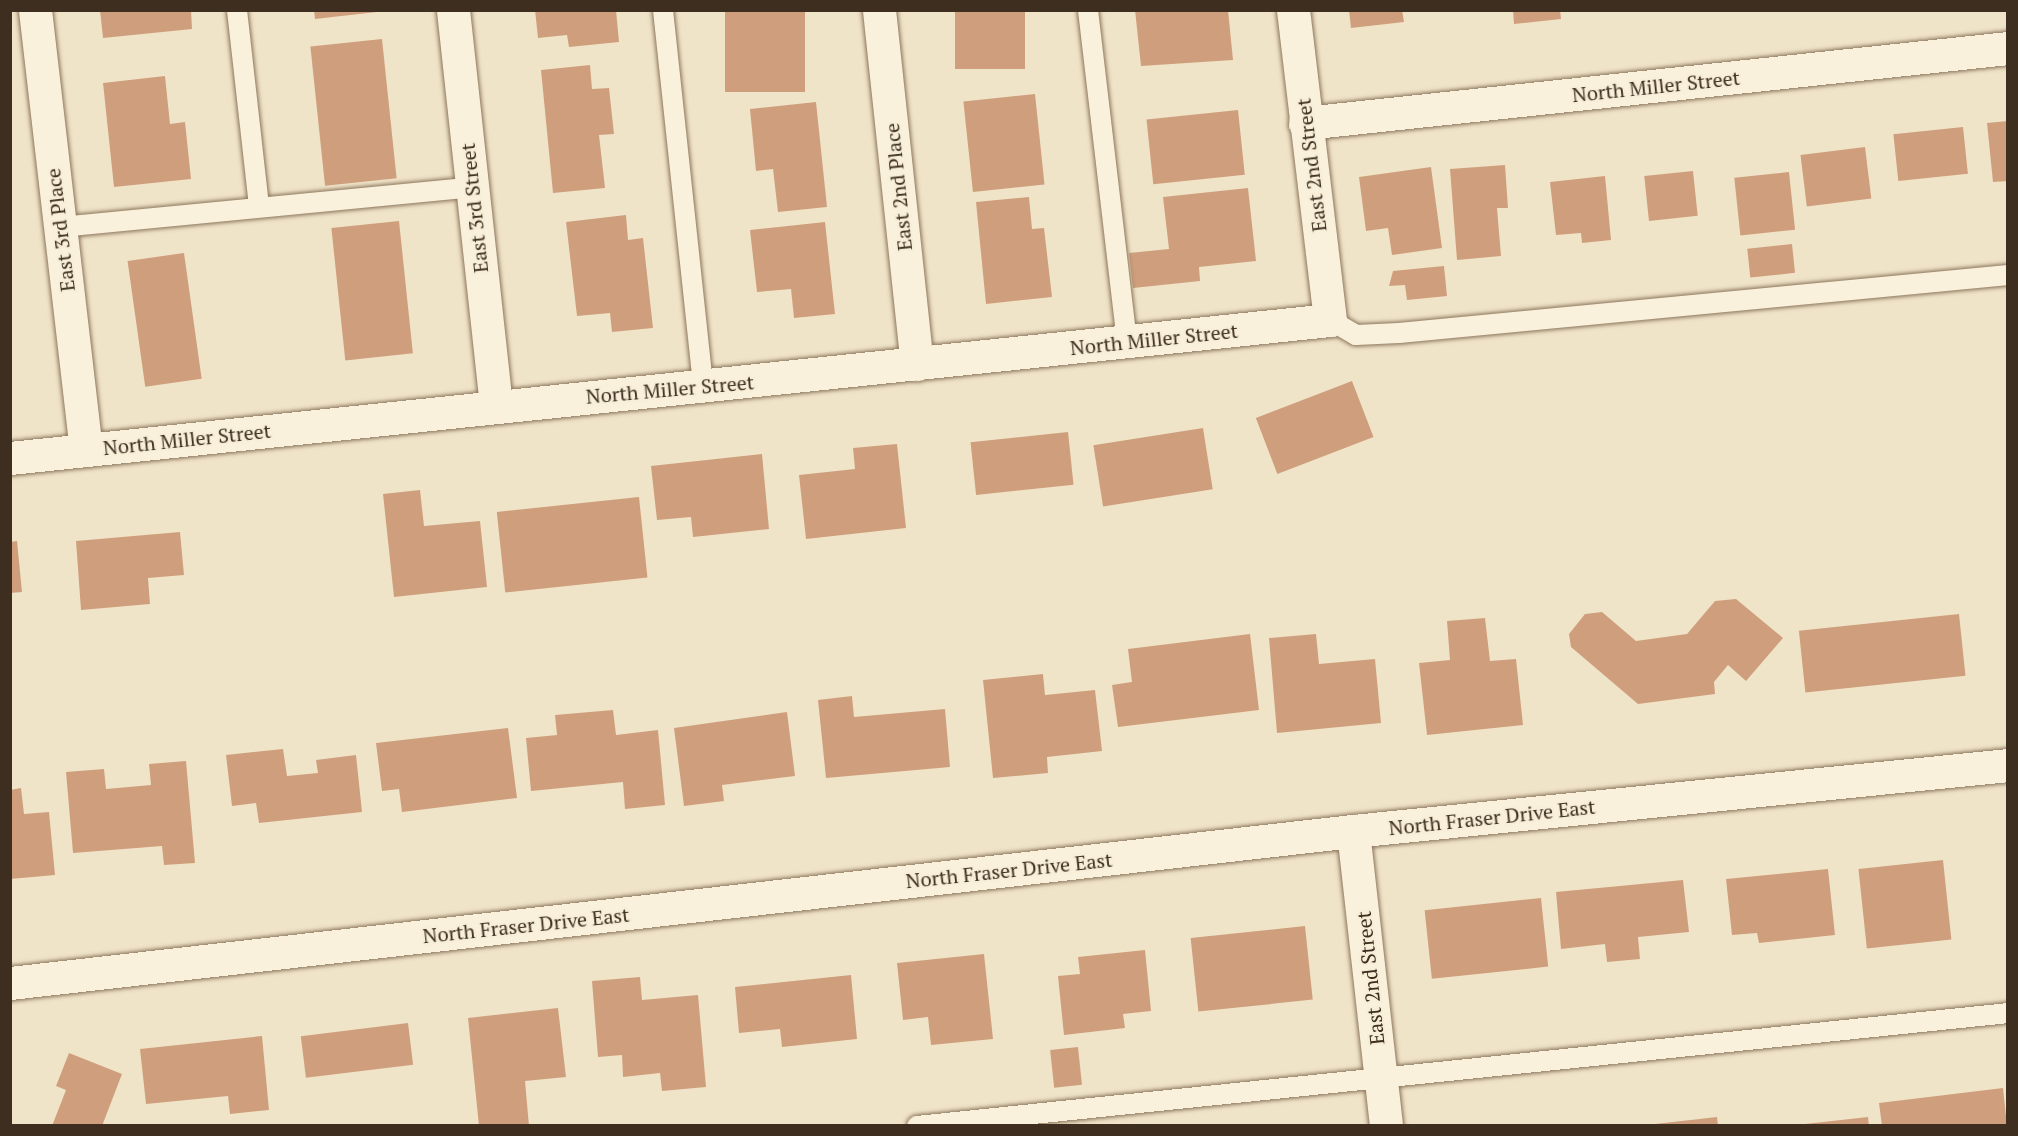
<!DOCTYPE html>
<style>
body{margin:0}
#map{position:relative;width:2018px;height:1136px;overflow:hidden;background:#f0e4c8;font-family:"PT Serif",serif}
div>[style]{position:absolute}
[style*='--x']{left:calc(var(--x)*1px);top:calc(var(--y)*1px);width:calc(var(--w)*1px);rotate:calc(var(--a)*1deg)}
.building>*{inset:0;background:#cf9f7d;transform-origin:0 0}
.roads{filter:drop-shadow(0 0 2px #8d765c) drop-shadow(0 0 2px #8d765c)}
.service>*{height:20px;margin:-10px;padding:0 10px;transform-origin:10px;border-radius:10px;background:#faf1dc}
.minor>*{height:33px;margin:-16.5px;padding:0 16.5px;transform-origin:16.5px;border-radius:16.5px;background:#faf1dc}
span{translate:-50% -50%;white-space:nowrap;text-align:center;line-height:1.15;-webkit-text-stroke:4.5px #f7eed8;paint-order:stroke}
.street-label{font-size:20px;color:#3d2e20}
.frame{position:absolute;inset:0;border:12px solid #3d2e20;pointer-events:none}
</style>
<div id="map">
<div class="building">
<i style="clip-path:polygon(100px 10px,191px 10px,192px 29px,103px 38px)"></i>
<i style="clip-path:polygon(314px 10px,377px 10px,377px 12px,315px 19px)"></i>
<i style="clip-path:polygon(535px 10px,616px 10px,619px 42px,569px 47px,567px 35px,538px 38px)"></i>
<i style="left:725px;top:10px;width:80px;height:82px"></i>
<i style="left:955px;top:10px;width:70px;height:59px"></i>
<i style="clip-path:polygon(1135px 10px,1228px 10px,1233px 60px,1141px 66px)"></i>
<i style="clip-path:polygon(1349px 10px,1402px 10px,1404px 22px,1351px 28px)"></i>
<i style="clip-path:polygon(1513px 10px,1560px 10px,1561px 19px,1514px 24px)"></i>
<i style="left:382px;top:39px;width:140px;height:72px;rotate:84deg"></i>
<i style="clip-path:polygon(590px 65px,592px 89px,609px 88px,614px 134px,599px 135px,605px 188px,553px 193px,541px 70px)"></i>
<i style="clip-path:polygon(165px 76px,170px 124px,185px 122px,191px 179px,114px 187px,103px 83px)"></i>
<i style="left:1035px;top:94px;width:91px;height:72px;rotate:84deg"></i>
<i style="clip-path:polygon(816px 102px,827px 207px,778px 212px,773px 169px,756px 171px,750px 109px)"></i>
<i style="left:1238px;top:110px;width:65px;height:92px;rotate:84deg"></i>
<i style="clip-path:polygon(2008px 121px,2008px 181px,1993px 182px,1987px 123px)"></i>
<i style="left:1963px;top:127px;width:47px;height:70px;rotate:84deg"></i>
<i style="left:1865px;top:147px;width:52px;height:65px;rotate:83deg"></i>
<i style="clip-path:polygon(1505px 165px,1508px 208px,1497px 208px,1501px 256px,1457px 260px,1450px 169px)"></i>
<i style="clip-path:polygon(1431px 167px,1442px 248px,1392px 255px,1388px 228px,1366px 231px,1359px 177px)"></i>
<i style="left:1693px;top:171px;width:45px;height:49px;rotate:84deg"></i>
<i style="left:1789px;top:172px;width:58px;height:55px;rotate:84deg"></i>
<i style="clip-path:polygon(1605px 176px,1611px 240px,1582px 243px,1581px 233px,1556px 235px,1550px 182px)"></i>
<i style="clip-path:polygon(1248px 188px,1256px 261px,1199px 267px,1200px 281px,1133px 288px,1129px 253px,1169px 249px,1163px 197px)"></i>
<i style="clip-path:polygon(1029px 197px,1032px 229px,1044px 228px,1052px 297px,986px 304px,976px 202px)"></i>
<i style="clip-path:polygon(626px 215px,628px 240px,643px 238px,653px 328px,612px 332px,610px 313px,577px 316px,566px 222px)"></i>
<i style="left:399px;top:221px;width:133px;height:68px;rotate:84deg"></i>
<i style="clip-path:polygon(825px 222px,835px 314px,794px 318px,791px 289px,757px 292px,750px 230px)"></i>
<i style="left:1792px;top:244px;width:29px;height:45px;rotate:84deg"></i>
<i style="left:184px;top:253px;width:127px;height:57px;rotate:82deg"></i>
<i style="clip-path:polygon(1444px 266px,1447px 296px,1407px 300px,1405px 285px,1389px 286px,1393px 271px)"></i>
<i style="left:1352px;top:381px;width:60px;height:103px;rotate:69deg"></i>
<i style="left:1203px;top:428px;width:62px;height:111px;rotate:81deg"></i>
<i style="left:1068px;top:432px;width:53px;height:98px;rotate:84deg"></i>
<i style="clip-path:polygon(897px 444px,906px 528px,806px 539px,799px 475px,855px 469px,853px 448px)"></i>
<i style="clip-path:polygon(762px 454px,769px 529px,693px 537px,691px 517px,657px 520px,651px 466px)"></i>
<i style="clip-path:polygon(420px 490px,424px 526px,480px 521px,487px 587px,394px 597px,383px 494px)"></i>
<i style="left:639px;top:497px;width:81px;height:143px;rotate:84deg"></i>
<i style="clip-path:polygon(180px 532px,184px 575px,148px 578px,150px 604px,81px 610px,76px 541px)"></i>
<i style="clip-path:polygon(17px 541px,22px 592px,10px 593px,10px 542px)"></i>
<i style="clip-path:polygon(1736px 599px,1783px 638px,1746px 681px,1728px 665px,1714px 682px,1715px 694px,1638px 704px,1571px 647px,1569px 634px,1585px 614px,1602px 612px,1636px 641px,1687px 634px,1715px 601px)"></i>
<i style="left:1959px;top:614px;width:62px;height:161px;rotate:84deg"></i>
<i style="clip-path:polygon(1485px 618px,1490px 661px,1516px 659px,1523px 725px,1427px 735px,1419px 663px,1450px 660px,1447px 621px)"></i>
<i style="clip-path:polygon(1250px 634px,1259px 710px,1118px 727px,1112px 685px,1132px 682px,1128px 649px)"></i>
<i style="clip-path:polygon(1316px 634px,1319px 664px,1375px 659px,1381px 723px,1277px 733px,1269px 638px)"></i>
<i style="clip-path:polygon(1043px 674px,1045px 695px,1095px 690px,1102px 751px,1047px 757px,1048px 773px,993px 778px,983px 680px)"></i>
<i style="clip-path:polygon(852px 696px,854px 717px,945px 709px,950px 767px,826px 778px,818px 700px)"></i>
<i style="clip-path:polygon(613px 710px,616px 735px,658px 730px,665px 805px,625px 809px,623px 782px,531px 791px,526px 738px,557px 735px,555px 715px)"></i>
<i style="clip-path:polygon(787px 712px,795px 776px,722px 785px,724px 801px,684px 806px,674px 728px)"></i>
<i style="clip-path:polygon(508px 728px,517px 798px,402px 812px,399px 789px,382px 791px,376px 743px)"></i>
<i style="clip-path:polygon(283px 749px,287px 776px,318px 773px,316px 760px,356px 755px,362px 812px,259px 823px,256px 803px,232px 806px,226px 755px)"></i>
<i style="clip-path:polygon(186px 761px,195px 863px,164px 865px,162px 846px,73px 853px,66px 772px,104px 769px,106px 789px,151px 785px,149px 764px)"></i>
<i style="clip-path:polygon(21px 788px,24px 814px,49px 812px,55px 875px,10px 879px,10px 790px)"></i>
<i style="left:1943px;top:860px;width:80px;height:85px;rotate:84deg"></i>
<i style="clip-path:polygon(1828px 869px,1835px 935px,1759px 943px,1757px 933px,1732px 935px,1726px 879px)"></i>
<i style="clip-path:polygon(1683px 880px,1689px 932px,1638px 937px,1640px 959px,1607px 962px,1605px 944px,1561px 949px,1556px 892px)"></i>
<i style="left:1541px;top:898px;width:69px;height:117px;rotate:84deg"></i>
<i style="left:1305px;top:926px;width:74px;height:115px;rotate:84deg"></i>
<i style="clip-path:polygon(1145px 950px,1151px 1011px,1123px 1014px,1125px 1028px,1064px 1035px,1058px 976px,1080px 974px,1078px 957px)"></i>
<i style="clip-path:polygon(984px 954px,993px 1039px,931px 1045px,928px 1017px,903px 1020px,897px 963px)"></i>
<i style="clip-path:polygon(851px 975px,857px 1039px,782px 1047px,780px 1029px,739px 1033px,735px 987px)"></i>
<i style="clip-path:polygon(640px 977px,642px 1000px,698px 995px,706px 1087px,662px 1091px,660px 1073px,623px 1077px,622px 1055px,598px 1057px,592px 981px)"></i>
<i style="clip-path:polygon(558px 1008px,566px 1077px,525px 1081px,529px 1126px,479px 1126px,468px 1018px)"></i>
<i style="left:408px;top:1023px;width:42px;height:108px;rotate:83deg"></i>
<i style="clip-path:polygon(262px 1036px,269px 1110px,230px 1114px,228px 1096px,146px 1104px,140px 1049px)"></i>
<i style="left:1078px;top:1047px;width:38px;height:28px;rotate:84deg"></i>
<i style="clip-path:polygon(69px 1053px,122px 1074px,102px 1126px,52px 1126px,66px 1090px,56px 1086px)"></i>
<i style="clip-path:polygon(2003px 1088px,2007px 1126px,1882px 1126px,1879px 1103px)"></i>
<i style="clip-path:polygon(1717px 1117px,1718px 1126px,1655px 1126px,1655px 1124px)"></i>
<i style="clip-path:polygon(1868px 1117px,1869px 1126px,1805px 1126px,1805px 1124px)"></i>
</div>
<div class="roads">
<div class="service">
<i style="--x:237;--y:10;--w:197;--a:83.6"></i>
<i style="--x:663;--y:10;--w:378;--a:83.9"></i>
<i style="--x:1088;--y:10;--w:334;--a:83.3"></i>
<i style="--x:60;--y:227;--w:414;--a:-5.5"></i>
<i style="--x:1330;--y:320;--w:30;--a:30"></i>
<i style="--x:1356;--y:335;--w:43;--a:-2.7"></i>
<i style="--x:1399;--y:333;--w:612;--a:-5.44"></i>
<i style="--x:917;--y:1126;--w:1097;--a:-5.91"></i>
</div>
<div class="minor">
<i style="--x:35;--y:10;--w:443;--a:83.4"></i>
<i style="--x:453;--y:10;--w:397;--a:83.8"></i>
<i style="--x:879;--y:10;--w:356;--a:83.9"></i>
<i style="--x:1305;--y:123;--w:707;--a:-6.09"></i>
<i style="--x:10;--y:458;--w:1327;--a:-5.97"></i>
<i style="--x:1330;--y:320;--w:312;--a:-96.8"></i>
<i style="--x:1353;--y:831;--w:297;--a:83.6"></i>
<i style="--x:10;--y:983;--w:1352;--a:-6.46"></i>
<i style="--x:1353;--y:831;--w:658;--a:-5.75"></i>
</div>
</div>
<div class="street-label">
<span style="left:1656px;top:86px;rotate:-6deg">North Miller Street</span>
<span style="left:1311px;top:165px;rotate:-97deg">East 2nd Street</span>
<span style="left:898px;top:187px;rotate:-96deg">East 2nd Place</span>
<span style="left:474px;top:208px;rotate:-96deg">East 3rd Street</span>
<span style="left:60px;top:230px;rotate:-97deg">East 3rd Place</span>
<span style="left:1154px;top:339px;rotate:-6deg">North Miller Street</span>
<span style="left:670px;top:389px;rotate:-5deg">North Miller Street</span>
<span style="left:187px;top:439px;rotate:-6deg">North Miller Street</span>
<span style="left:1492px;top:817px;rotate:-6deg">North Fraser Drive East</span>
<span style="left:1009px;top:870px;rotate:-6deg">North Fraser Drive East</span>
<span style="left:526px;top:925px;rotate:-6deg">North Fraser Drive East</span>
<span style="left:1370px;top:978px;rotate:-96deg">East 2nd Street</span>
</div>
<div class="frame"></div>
</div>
